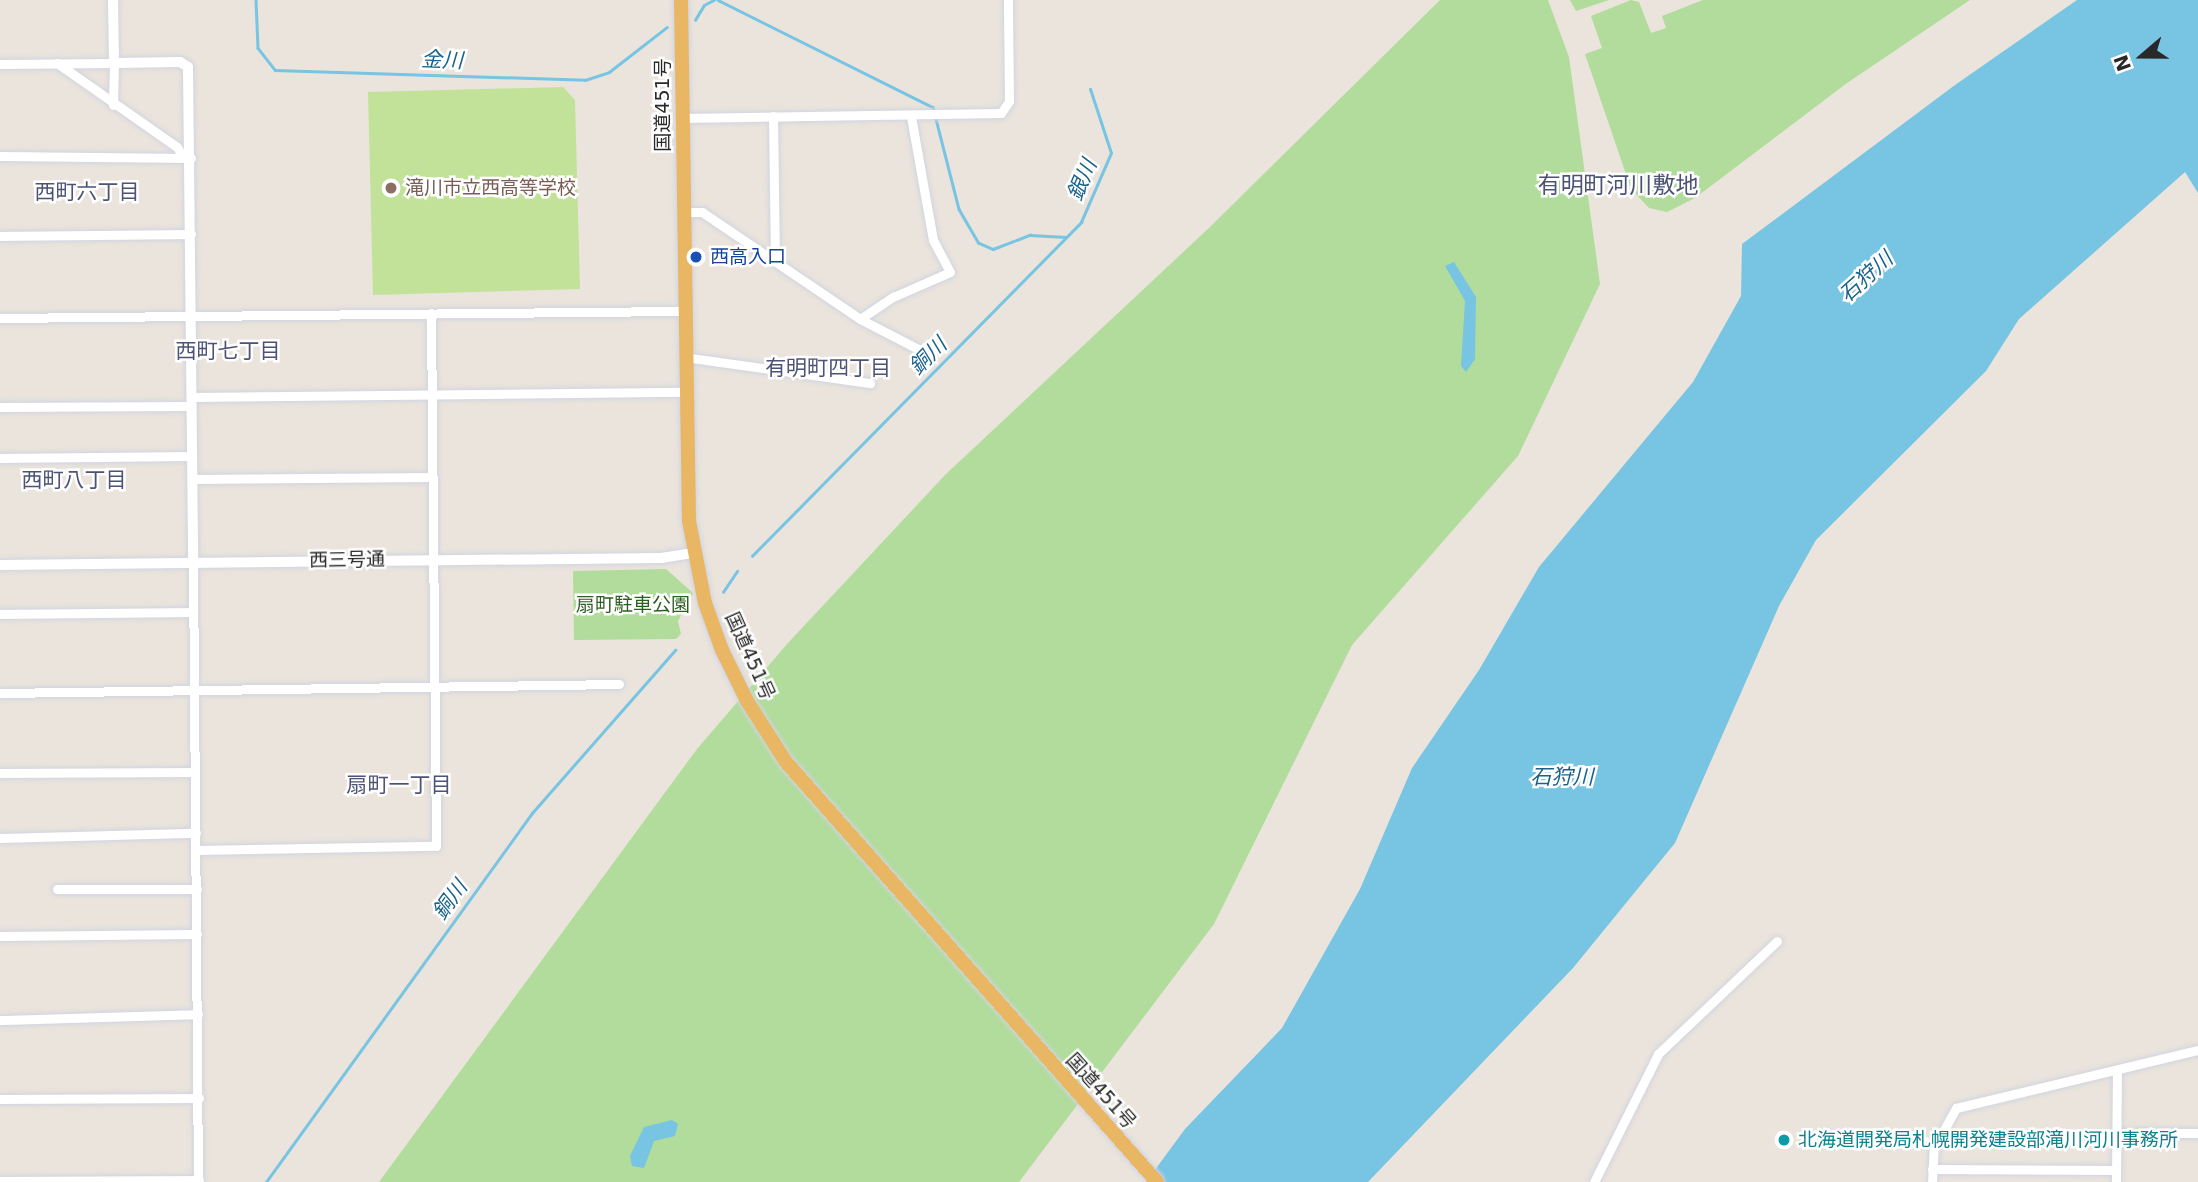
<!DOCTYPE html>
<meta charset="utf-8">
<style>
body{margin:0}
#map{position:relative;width:2198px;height:1182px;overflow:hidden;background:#eae4dc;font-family:"DejaVu Sans","Noto Sans JP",sans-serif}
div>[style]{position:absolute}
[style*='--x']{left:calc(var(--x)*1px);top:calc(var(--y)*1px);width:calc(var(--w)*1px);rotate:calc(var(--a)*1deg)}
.green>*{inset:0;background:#b1dc9c}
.pitch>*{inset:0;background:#c2e299}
.water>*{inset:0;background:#77c4e3}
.stream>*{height:2.5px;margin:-1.25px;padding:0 1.25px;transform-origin:1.25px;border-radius:1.25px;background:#77c4e3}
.roads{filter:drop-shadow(0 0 2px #d1d4e0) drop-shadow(0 0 2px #d1d4e0)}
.minor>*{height:9px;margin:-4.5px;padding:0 4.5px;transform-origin:4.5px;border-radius:4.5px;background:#fff}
.tertiary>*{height:10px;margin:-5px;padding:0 5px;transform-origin:5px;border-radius:5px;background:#fff}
.trunk>*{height:14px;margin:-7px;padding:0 7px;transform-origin:7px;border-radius:7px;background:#e9b664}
.dots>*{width:19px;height:19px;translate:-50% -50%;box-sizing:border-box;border:4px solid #fff;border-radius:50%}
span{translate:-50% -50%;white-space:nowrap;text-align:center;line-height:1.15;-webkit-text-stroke:5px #fff;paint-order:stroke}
.street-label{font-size:19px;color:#292929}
.education-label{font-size:19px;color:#785e54}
.left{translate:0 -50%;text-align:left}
.transit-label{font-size:19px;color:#164399}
.park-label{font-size:19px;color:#2b5e20}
.culture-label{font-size:19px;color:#0d838f}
.water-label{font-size:21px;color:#19628c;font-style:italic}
.neighbourhood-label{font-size:21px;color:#4d5375}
.quarter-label{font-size:23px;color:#4d5375}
.north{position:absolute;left:2107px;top:21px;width:70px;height:70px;-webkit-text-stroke:5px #fff;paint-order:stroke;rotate:250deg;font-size:19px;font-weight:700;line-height:28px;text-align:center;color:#292929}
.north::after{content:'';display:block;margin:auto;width:24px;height:32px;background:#292929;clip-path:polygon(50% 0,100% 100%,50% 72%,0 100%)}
</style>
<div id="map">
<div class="green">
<i style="clip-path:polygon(1440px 0,1548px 0,1569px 57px,1600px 284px,1518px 456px,1352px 645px,1214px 924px,1019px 1182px,379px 1182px,697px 749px,788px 643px,946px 474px,1210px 227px)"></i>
<i style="clip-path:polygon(1570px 0,1609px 0,1576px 11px)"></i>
<i style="clip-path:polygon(1631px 0,1639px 2px,1651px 33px,1666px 28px,1662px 16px,1703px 0,1970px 0,1847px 83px,1695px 198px,1667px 212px,1649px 208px,1631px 189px,1585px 54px,1602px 48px,1591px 16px)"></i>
<i style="clip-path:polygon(666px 569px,693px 593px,678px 621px,681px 634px,676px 639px,574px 640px,573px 571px)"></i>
</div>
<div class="pitch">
<i style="clip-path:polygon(563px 87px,575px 100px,580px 289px,373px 295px,368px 92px)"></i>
</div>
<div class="water">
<i style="clip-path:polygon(2077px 0,2198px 0,2198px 193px,2185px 172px,2019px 319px,1986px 371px,1816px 540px,1779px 606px,1675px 843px,1573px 968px,1368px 1182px,1146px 1182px,1185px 1129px,1282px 1028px,1360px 889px,1412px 768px,1479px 670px,1539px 567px,1693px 382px,1741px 296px,1742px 244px,1955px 85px)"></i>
<i style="clip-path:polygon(1454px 262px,1476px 297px,1475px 359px,1466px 372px,1461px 366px,1465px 301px,1445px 266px)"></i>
<i style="clip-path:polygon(672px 1120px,678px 1124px,675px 1136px,654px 1141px,644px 1168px,632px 1166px,630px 1156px,644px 1127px)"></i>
</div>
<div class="stream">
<i style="--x:256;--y:0;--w:48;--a:87.6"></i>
<i style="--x:258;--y:48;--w:28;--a:52"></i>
<i style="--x:275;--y:70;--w:310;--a:1.8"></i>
<i style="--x:585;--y:80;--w:25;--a:-18"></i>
<i style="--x:609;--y:72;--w:73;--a:-37.8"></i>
<i style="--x:718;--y:0;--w:240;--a:26.5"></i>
<i style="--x:933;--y:107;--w:105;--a:75.7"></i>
<i style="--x:959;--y:209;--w:39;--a:60"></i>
<i style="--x:979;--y:243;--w:15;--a:23"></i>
<i style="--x:993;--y:249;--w:40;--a:-21"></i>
<i style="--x:1030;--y:235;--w:36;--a:3"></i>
<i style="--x:695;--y:20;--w:17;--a:-59"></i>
<i style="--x:704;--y:5;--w:11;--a:-27"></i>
<i style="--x:752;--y:556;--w:469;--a:-45.4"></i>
<i style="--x:1081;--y:222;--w:75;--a:-66.5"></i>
<i style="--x:1111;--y:153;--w:67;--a:-108.2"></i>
<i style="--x:723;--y:592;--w:25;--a:-56"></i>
<i style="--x:266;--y:1182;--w:455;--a:-54.2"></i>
<i style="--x:532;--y:813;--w:217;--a:-48.7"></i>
</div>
<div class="roads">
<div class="minor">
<i style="--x:57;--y:63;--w:146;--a:35"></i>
<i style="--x:177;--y:147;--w:12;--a:59"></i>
<i style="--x:0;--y:64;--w:114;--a:-0.5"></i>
<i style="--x:114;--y:63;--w:42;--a:91.4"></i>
<i style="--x:773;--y:116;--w:144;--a:89.2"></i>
<i style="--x:682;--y:118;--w:319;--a:-0.9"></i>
<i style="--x:1001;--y:113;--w:14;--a:-56"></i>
<i style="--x:1009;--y:101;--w:101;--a:-90.6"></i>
<i style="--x:0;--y:156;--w:191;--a:0.6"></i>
<i style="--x:683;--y:212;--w:19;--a:0"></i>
<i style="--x:702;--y:212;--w:191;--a:34.1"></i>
<i style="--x:860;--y:319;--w:72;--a:27.3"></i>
<i style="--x:0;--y:236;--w:191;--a:-0.6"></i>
<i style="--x:0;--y:318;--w:684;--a:-0.59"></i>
<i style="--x:860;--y:319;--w:40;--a:-34"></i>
<i style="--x:893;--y:297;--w:62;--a:-23.7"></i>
<i style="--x:950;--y:272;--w:36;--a:-118"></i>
<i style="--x:933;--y:240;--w:126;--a:-100.1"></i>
<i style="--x:684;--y:357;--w:188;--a:8"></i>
<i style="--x:191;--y:397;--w:494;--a:-0.6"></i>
<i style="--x:0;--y:407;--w:191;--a:-0.3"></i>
<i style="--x:0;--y:458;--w:192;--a:-0.6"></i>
<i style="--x:192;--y:479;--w:241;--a:-0.5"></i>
<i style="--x:193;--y:563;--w:619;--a:89.54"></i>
<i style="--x:0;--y:614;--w:193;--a:-0.6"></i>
<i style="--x:0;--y:693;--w:619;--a:-0.83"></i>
<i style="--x:0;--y:773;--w:195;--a:-0.3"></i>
<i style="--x:0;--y:838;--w:196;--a:-1.5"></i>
<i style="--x:196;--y:850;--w:240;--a:-1"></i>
<i style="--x:436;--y:846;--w:533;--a:-90.54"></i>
<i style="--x:57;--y:889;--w:140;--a:0"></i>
<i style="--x:0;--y:936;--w:197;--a:-0.6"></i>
<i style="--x:0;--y:1020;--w:198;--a:-1.7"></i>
<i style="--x:0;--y:1099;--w:199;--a:-0.3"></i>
<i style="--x:2116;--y:1133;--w:82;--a:0"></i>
<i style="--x:1932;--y:1169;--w:184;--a:0.3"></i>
<i style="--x:0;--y:1181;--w:199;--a:-0.3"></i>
<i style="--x:1594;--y:1182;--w:143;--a:-63.4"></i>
<i style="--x:1658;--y:1054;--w:164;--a:-43.5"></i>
<i style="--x:1932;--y:1182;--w:34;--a:-87"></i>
<i style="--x:1934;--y:1148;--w:46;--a:-61.2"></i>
<i style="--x:1956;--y:1108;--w:249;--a:-13.5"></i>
<i style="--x:2116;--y:1182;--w:112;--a:-89.5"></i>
</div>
<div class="tertiary">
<i style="--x:113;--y:0;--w:63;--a:89.1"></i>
<i style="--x:114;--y:63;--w:66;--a:-0.9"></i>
<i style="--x:180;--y:62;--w:9;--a:32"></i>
<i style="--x:188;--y:67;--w:496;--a:89.4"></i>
<i style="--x:0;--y:565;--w:661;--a:-0.61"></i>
<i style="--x:661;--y:558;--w:33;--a:-9"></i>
</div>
<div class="trunk">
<i style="--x:681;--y:0;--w:521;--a:89.12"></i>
<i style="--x:689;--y:521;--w:84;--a:79"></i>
<i style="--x:705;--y:603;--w:50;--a:70.1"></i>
<i style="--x:722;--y:650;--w:57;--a:63.9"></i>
<i style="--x:747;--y:701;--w:72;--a:57.4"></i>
<i style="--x:786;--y:762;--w:560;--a:48.54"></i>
</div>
</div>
<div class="dots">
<i style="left:391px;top:188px;background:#8d6e63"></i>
<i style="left:696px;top:257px;background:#1a4fb4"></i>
<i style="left:1784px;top:1140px;background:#0f9aa8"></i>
</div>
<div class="street-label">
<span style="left:663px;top:105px;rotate:-90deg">国道451号</span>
<span style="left:347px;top:560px;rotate:-1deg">西三号通</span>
<span style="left:750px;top:656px;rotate:66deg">国道451号</span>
<span style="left:1101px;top:1091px;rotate:48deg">国道451号</span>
</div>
<div class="education-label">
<span class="left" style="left:405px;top:188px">滝川市立西高等学校</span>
</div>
<div class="transit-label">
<span class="left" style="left:710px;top:257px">西高入口</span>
</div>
<div class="park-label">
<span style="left:633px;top:605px">扇町駐車公園</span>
</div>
<div class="culture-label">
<span class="left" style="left:1798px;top:1140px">北海道開発局札幌開発建設部滝川河川事務所</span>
</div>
<div class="water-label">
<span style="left:442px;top:60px;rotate:2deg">金川</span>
<span style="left:1082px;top:180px;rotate:-67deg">銀川</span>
<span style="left:1866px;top:277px;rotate:-42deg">石狩川</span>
<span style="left:928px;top:356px;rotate:-45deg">銅川</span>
<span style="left:1562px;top:777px">石狩川</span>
<span style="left:450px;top:900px;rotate:-54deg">銅川</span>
</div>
<div class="neighbourhood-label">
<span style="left:87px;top:192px">西町六丁目</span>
<span style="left:228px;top:351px">西町七丁目</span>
<span style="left:828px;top:368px">有明町四丁目</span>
<span style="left:74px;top:480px">西町八丁目</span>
<span style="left:399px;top:785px">扇町一丁目</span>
</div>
<div class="quarter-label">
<span style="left:1618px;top:185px">有明町河川敷地</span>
</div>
<div class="north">N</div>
</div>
